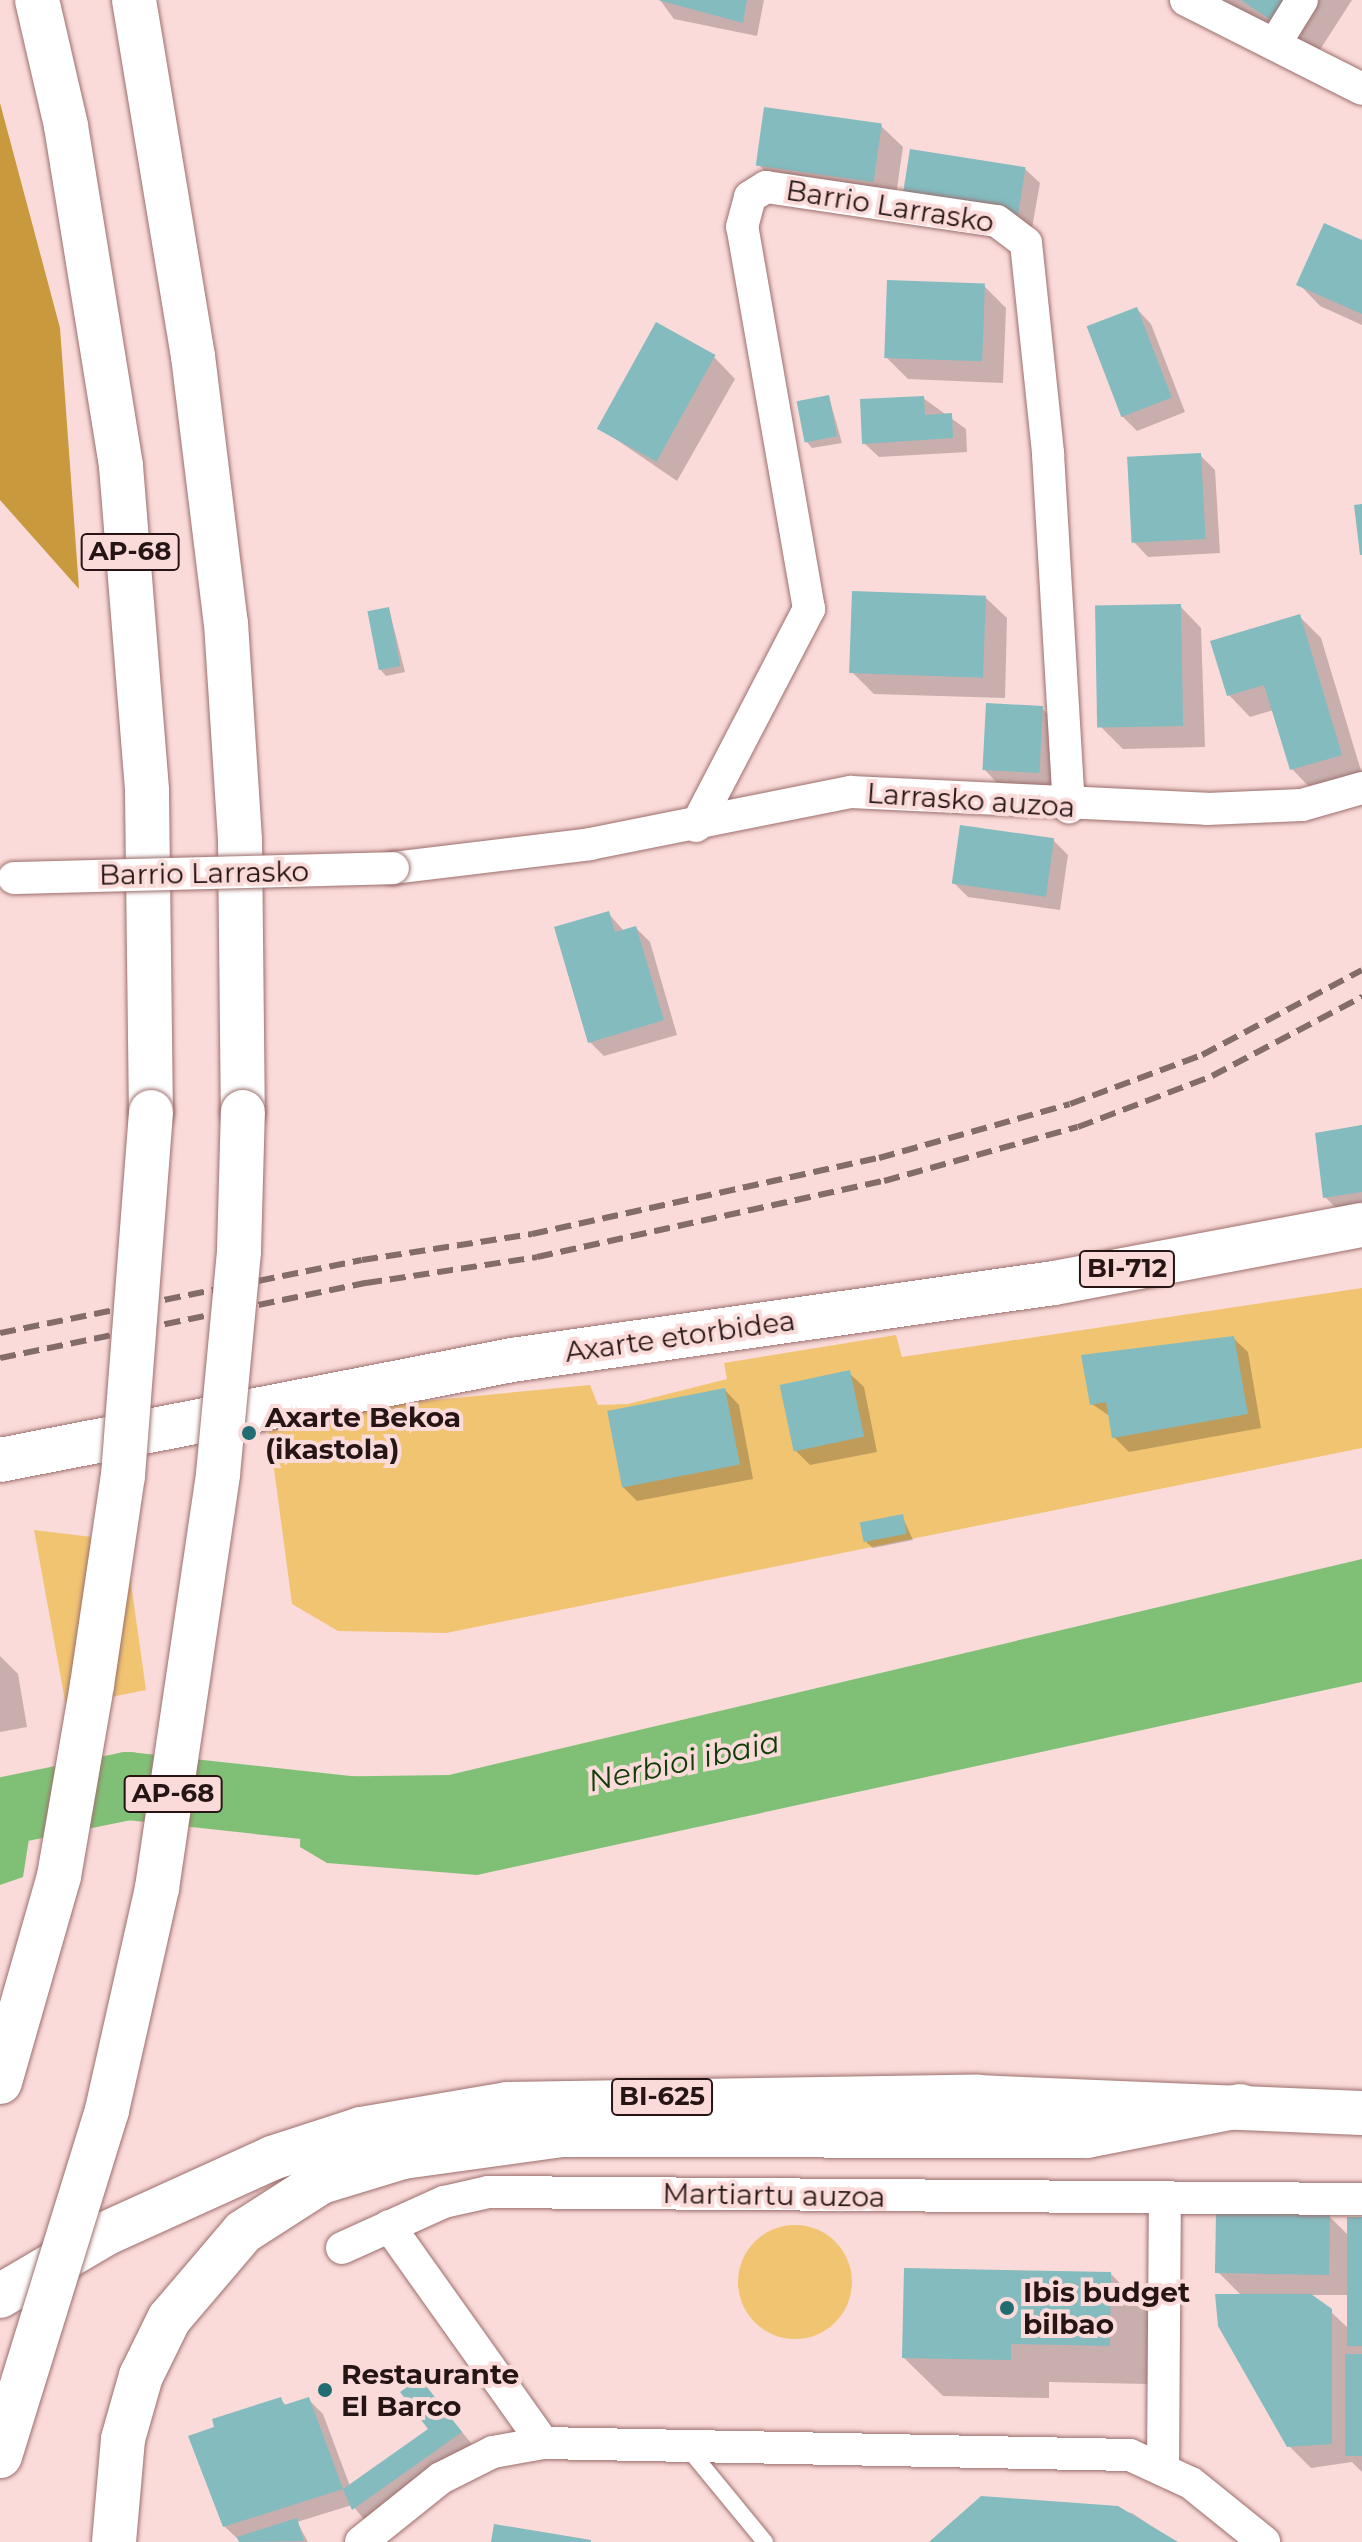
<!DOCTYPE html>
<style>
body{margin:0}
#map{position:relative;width:1362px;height:2542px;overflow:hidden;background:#fadbd9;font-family:Montserrat,sans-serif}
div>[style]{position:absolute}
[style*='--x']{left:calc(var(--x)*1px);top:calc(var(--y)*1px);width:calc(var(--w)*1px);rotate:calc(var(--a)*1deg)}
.green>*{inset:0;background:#f1c472}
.round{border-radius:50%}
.forest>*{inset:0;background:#c8993d}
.water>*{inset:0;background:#80c076}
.shadow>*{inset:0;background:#0003}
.river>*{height:68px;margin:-34px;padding:0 34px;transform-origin:34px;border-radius:34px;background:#80c076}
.building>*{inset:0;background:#83bbbf;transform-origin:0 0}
.roads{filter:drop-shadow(0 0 2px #9c6f6d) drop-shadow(0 0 2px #9c6f6d)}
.service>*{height:16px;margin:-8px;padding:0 8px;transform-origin:8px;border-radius:8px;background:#fff}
.minor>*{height:32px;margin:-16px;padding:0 16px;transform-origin:16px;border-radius:16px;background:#fff}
.primary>*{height:44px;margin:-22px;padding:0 22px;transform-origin:22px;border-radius:22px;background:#fff}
.motorway>*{height:44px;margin:-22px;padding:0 22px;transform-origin:22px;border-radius:22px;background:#fff}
.rail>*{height:6px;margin-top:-3px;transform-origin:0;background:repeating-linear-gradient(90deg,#846c6b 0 16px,transparent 0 24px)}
.bridges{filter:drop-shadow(0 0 2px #9c6f6d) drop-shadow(0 0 2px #9c6f6d)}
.minor-bridge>*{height:32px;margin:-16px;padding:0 16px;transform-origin:16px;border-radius:16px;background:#fff}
.motorway-bridge>*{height:44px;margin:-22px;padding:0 22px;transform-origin:22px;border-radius:22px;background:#fff}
.dots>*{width:22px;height:22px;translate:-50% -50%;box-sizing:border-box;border:4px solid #fadbd9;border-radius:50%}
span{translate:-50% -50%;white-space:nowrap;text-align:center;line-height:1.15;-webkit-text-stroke:8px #fadbd9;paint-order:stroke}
.shield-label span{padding:2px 6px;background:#fadbd9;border:2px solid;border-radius:6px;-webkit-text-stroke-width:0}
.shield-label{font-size:26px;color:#261514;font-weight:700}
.street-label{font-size:28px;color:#261514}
.poi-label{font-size:28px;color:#261514;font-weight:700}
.left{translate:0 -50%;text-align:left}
.water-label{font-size:30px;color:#103c09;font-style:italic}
</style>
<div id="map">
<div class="green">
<i style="clip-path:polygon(1362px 1288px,1362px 1448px,446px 1633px,338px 1631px,292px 1604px,267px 1416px,590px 1385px,598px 1405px,628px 1404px,727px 1379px,724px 1363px,896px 1335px,902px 1357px)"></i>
<i style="clip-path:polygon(34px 1530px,125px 1541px,146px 1690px,66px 1706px)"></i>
<i class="round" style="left:738px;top:2225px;width:114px;height:114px"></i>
</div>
<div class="forest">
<i style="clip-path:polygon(0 103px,60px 328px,79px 589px,0 500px)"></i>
</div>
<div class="water">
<i style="clip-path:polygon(1362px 1559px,1362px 1682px,477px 1875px,327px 1863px,300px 1847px,301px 1777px,449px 1775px)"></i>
<i style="clip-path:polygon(38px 1781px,23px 1877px,0 1885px,0 1787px)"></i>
</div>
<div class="shadow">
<i style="clip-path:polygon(660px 0,764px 0,757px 36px,674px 19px)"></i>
<i style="clip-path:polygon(1222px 0,1352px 0,1314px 59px)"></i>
<i style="clip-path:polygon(881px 126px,903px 147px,895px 202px,779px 186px,758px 164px)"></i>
<i style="clip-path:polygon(1025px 169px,1040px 183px,1032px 228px,919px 210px)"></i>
<i style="clip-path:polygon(1362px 242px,1362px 325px,1320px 306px,1299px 284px)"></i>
<i style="clip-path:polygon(984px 286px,1006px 308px,1003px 383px,908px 379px,886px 357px)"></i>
<i style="clip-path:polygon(1137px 309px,1151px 324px,1185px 412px,1137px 431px,1122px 416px)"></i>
<i style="clip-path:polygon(714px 357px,735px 379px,677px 481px,598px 427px)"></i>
<i style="clip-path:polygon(829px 397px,842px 443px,812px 448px,806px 441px)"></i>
<i style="clip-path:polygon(923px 398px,966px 429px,967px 452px,879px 457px,864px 443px)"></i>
<i style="clip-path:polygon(1200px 455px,1215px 470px,1220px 553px,1148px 557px,1134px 542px)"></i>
<i style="clip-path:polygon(985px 597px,1007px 618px,1005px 698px,874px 694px,852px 672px)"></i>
<i style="clip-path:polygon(1180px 606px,1201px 628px,1205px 747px,1123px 749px,1101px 727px)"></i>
<i style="clip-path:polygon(389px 609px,405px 672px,386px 676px,380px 669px)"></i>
<i style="clip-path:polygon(1299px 616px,1321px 638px,1362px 774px,1313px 791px,1292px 769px,1274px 710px,1250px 717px,1229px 695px)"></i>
<i style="clip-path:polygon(1042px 708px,1056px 723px,1053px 787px,998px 784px,984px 769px)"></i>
<i style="clip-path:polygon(1053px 840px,1068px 855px,1060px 910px,968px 897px,953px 882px)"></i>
<i style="clip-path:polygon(608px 913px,624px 931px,636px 928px,650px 942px,677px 1035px,604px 1056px,590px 1042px)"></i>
<i style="clip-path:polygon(1362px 1125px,1362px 1234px,1325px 1197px,1317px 1134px)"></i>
<i style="clip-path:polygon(1233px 1338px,1248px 1352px,1261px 1428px,1129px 1452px,1114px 1437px,1111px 1417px,1092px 1404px)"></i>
<i style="clip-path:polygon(849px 1373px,864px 1387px,877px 1452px,810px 1465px,796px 1451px)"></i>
<i style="clip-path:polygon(725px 1390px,739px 1405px,753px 1479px,637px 1501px,623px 1487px)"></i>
<i style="clip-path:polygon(902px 1516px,913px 1540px,873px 1548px,866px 1542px)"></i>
<i style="clip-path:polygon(0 1656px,18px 1674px,27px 1727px,0 1732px)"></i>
<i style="clip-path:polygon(evenodd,1329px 2216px,1349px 2236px,1362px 2219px,1362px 2472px,1352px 2462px,1311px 2468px,1289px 2446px,1242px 2296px,1218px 2272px,1329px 2216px,1308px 2295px,1349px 2295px,1348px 2328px,1330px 2311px,1308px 2295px)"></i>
<i style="clip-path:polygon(1111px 2274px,1149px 2313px,1148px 2384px,1049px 2382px,1049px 2398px,943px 2396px,904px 2358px)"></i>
<i style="clip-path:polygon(420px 2380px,475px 2448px,367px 2523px,352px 2505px,297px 2522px,308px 2542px,241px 2542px,224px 2526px,280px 2399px,287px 2406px,308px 2399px,323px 2414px,350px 2486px,431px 2430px)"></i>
<i style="clip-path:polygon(982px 2498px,1132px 2513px,1175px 2542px,931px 2542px)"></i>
</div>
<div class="river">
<i style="--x:0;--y:1812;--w:131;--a:-11.5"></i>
<i style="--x:128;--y:1786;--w:269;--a:6.2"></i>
</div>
<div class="building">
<i style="clip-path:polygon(658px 0,747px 0,743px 23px)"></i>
<i style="clip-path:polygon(1241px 0,1289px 0,1274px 22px)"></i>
<i style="left:764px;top:107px;width:119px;height:59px;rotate:8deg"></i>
<i style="left:910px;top:149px;width:117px;height:48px;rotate:9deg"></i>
<i style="clip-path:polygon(1324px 223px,1362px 240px,1362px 314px,1296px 285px)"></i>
<i style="left:887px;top:280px;width:98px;height:78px;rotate:2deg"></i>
<i style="left:1137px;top:307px;width:97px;height:54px;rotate:69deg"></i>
<i style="left:656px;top:322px;width:68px;height:122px;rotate:29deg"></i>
<i style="left:829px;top:395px;width:42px;height:33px;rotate:79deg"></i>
<i style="clip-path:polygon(924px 396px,925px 415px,952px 413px,953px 438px,862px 444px,860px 399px)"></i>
<i style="left:1201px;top:453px;width:86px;height:74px;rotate:87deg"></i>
<i style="clip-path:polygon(1362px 504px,1362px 555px,1360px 555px,1354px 505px)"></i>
<i style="left:852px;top:591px;width:134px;height:82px;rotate:2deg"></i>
<i style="left:1181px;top:604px;width:122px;height:86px;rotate:89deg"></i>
<i style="left:389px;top:607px;width:60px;height:22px;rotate:79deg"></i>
<i style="clip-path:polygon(1300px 614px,1342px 755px,1290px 770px,1264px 685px,1227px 696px,1210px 641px)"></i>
<i style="left:986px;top:703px;width:57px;height:67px;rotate:3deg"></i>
<i style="left:960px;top:825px;width:95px;height:59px;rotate:8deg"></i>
<i style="clip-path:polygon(609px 911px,615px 932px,636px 926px,664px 1020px,588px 1043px,554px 927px)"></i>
<i style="clip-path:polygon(1362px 1125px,1362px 1192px,1323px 1198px,1315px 1133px)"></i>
<i style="clip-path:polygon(1234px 1336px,1248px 1414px,1112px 1438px,1106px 1402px,1090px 1405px,1081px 1355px)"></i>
<i style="left:850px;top:1370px;width:68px;height:72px;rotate:78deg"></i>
<i style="left:725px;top:1388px;width:78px;height:120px;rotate:79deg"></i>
<i style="left:903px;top:1514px;width:20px;height:44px;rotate:79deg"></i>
<i style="left:1216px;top:2213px;width:114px;height:60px;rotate:1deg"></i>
<i style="left:1347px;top:2217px;width:15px;height:129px"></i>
<i style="clip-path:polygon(904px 2268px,1111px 2272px,1110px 2346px,1011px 2344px,1011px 2360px,902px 2358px)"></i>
<i style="clip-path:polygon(1215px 2294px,1311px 2294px,1332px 2309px,1332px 2444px,1287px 2447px,1218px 2326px)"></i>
<i style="left:1345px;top:2354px;width:17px;height:102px"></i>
<i style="clip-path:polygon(420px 2378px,462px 2432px,352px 2510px,343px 2489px,428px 2429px,400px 2392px)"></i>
<i style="clip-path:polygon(281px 2397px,284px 2405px,309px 2397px,343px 2489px,223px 2527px,188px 2436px,214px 2427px,212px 2419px)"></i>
<i style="clip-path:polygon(981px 2496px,1118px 2506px,1178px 2542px,929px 2542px)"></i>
<i style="clip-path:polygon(297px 2518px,304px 2541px,239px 2542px,237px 2537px)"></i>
<i style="clip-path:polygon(494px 2524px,591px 2540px,591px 2542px,491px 2542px)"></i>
</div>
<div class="roads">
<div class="service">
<i style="--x:687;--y:2447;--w:123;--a:50.6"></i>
</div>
<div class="minor">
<i style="--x:1186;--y:0;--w:197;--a:26.8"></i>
<i style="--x:1276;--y:42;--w:49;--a:-58.2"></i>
<i style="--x:696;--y:826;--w:245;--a:-62.5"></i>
<i style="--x:809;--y:609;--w:388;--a:-99.9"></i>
<i style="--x:742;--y:227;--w:31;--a:-75"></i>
<i style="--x:750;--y:197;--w:19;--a:-32"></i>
<i style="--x:766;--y:187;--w:233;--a:8.4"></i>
<i style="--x:997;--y:221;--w:36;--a:37"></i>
<i style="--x:1026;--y:243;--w:212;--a:84"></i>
<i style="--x:1048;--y:454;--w:354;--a:86.6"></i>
<i style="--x:393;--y:868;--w:198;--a:-6.9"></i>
<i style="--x:590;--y:844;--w:266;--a:-11.3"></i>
<i style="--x:851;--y:792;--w:356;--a:2.7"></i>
<i style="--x:1207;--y:809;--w:95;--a:-2.4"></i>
<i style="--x:1302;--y:805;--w:62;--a:-15.8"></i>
<i style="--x:389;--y:2226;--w:266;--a:54.6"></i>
<i style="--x:342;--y:2248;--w:112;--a:-24.3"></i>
<i style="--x:444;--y:2202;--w:45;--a:-12.8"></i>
<i style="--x:488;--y:2192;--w:874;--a:0.46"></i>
<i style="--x:1163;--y:2470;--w:271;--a:-89.6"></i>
<i style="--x:361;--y:2542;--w:102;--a:-38.7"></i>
<i style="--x:441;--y:2478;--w:58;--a:-26.6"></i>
<i style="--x:493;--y:2452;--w:51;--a:-10.2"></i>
<i style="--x:543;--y:2443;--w:587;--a:1.17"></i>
<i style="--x:1130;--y:2455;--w:67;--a:24.7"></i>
<i style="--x:1191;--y:2483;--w:94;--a:38.9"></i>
</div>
<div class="primary">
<i style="--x:0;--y:1460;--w:522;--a:-11.05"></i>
<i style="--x:512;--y:1360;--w:547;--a:-8.09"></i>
<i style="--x:1054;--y:1283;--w:313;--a:-10.7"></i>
<i style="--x:0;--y:2296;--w:124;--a:-30.5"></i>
<i style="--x:107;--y:2233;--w:181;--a:-24.4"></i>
<i style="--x:272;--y:2158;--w:94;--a:-18"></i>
<i style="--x:361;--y:2129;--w:148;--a:-9.7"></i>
<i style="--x:507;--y:2104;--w:471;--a:-0.9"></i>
<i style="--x:978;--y:2097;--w:384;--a:2.4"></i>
</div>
<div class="motorway">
<i style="--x:37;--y:0;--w:129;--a:77"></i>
<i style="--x:66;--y:126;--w:344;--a:80.8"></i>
<i style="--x:121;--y:466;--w:326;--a:85.4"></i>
<i style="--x:147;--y:791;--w:321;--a:89.3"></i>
<i style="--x:134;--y:0;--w:361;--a:80.6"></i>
<i style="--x:193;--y:356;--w:269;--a:83"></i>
<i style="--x:226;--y:623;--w:217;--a:86.3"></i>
<i style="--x:240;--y:840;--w:272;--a:89.4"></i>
<i style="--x:114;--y:2542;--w:103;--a:-85"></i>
<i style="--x:123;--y:2439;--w:66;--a:-74.1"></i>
<i style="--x:141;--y:2376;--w:64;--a:-63.8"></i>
<i style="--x:169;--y:2319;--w:114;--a:-49.6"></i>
<i style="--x:243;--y:2232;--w:93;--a:-32.7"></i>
<i style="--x:321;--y:2182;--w:86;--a:-17"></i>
<i style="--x:403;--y:2157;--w:161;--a:-7.9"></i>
<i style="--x:562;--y:2135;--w:525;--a:0.11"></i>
<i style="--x:1087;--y:2136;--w:156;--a:-11.1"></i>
</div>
</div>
<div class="rail">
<i style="--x:0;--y:1333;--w:369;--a:-11.4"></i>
<i style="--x:362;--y:1260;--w:172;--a:-8.7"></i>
<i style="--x:532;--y:1234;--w:355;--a:-12.4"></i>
<i style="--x:879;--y:1158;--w:198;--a:-15.8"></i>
<i style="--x:1070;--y:1104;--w:141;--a:-20.4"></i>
<i style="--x:1202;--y:1055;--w:181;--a:-28"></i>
<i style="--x:0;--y:1358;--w:374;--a:-11.6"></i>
<i style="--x:366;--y:1283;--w:173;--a:-8.6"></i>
<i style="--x:537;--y:1257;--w:355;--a:-12.4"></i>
<i style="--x:884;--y:1181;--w:201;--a:-15.6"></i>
<i style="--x:1078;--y:1127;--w:143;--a:-20.8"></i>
<i style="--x:1212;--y:1076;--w:170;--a:-27.8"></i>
</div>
<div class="bridges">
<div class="minor-bridge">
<i style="--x:14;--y:878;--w:379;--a:-1.5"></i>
</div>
<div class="motorway-bridge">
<i style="--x:0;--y:2082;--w:214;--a:-74"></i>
<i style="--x:59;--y:1876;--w:194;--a:-80.2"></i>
<i style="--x:92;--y:1685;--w:211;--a:-81.6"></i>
<i style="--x:123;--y:1476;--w:365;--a:-85.6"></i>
<i style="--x:0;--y:2456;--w:362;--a:-72.8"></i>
<i style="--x:107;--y:2110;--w:228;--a:-77.3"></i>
<i style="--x:157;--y:1888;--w:418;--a:-81.6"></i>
<i style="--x:218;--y:1474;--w:224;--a:-84.6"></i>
<i style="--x:239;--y:1251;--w:139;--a:-88.4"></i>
</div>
</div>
<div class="dots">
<i style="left:249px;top:1433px;background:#226d72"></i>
<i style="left:1007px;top:2308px;background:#226d72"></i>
<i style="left:325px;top:2390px;background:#226d72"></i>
</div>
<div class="shield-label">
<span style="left:130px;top:552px">AP-68</span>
<span style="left:1127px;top:1269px">BI-712</span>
<span style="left:173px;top:1794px">AP-68</span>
<span style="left:662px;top:2097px">BI-625</span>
</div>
<div class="street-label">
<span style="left:890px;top:206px;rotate:9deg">Barrio Larrasko</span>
<span style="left:971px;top:800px;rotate:4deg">Larrasko auzoa</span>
<span style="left:204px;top:873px;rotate:-1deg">Barrio Larrasko</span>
<span style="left:680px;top:1336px;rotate:-8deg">Axarte etorbidea</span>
<span style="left:774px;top:2195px;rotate:1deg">Martiartu auzoa</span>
</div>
<div class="poi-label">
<span class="left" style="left:265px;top:1433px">Axarte Bekoa<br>(ikastola)</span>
<span class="left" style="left:1023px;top:2308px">Ibis budget<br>bilbao</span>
<span class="left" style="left:341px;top:2390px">Restaurante<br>El Barco</span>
</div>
<div class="water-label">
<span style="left:684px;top:1762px;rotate:-12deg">Nerbioi ibaia</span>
</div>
</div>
